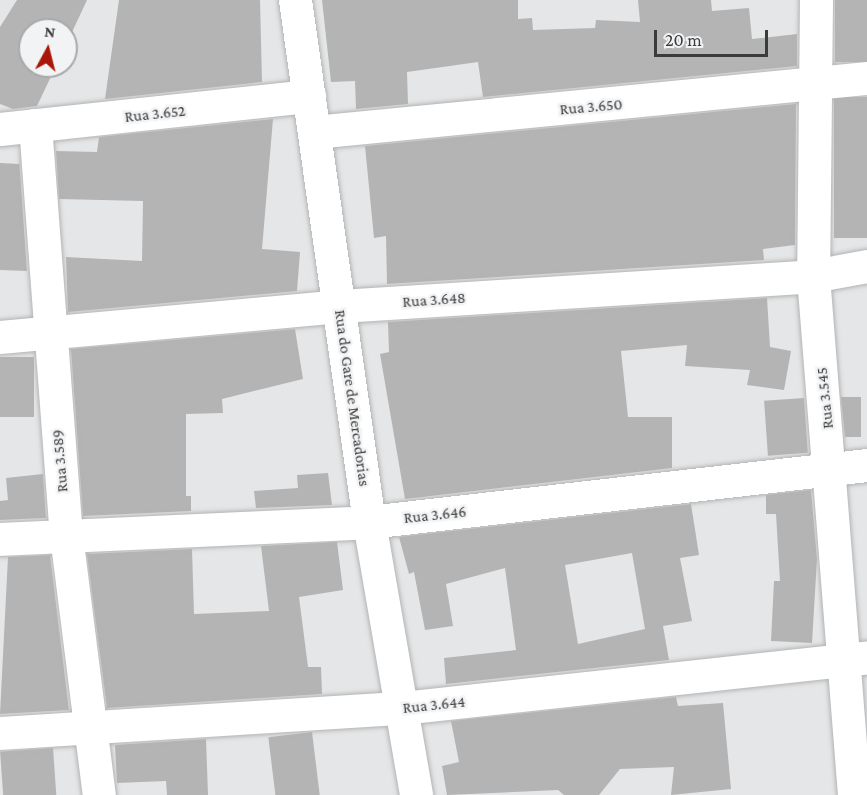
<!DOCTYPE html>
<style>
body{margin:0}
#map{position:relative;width:867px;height:795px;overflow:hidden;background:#e5e6e7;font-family:"Crimson Pro",serif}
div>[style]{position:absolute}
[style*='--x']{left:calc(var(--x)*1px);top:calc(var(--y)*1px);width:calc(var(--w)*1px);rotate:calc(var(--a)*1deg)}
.building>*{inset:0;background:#b5b4b4;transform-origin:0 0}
.roads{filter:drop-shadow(0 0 2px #b3b4b5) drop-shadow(0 0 2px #b3b4b5)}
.minor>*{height:33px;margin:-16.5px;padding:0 16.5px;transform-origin:16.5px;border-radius:16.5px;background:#fff}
span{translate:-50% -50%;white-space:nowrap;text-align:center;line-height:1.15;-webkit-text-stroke:5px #f2f3f4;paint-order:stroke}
.street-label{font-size:16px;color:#3b3b3c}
.north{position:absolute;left:18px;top:18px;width:60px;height:60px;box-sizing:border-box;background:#f2f3f4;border:2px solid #a9a9aa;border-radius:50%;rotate:7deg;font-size:16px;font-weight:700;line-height:24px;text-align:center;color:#3b3b3c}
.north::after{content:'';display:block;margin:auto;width:21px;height:27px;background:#a81709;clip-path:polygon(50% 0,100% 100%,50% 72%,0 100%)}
.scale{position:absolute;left:654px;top:30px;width:114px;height:27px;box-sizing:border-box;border:3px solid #3b3b3c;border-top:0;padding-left:8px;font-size:18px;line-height:21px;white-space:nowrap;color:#3b3b3c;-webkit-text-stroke:4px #f2f3f4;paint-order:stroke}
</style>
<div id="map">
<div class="building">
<i style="clip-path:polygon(17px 0,87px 0,66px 45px,66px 30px,30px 30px,30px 66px,56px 66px,37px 106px,13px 109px,0 104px,0 27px)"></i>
<i style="clip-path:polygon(119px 0,260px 0,262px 82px,105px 99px)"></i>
<i style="clip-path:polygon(322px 0,518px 0,518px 19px,532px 18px,533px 30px,595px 28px,596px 20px,640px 22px,638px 0,711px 0,712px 11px,749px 8px,752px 39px,797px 34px,797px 66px,483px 97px,478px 62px,407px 72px,408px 104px,356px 109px,355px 81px,331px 82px)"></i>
<i style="left:835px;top:0;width:32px;height:62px"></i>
<i style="left:867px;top:97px;width:141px;height:33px;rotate:90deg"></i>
<i style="clip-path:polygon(796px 104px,795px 245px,763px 249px,764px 260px,387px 284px,386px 236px,374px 238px,365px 146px)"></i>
<i style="clip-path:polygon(273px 119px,262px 249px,300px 252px,297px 291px,68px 312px,66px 257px,142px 261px,143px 201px,59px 199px,56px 151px,97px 152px,99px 137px)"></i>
<i style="clip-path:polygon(19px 157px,27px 271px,0 270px,0 163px,19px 164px)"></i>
<i style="clip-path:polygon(767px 298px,770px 347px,791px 351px,784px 390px,747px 385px,750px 370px,685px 366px,687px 345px,621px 351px,628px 417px,672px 417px,672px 468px,405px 499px,380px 354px,389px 352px,388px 322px)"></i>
<i style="clip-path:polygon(295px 329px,303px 379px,222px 399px,223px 413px,186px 414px,186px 496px,191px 496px,191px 511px,83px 516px,71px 349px)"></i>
<i style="left:0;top:357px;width:34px;height:60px"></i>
<i style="clip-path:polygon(841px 397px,861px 397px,861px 437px,845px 437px)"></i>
<i style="left:804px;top:398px;width:55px;height:40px;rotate:86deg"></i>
<i style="clip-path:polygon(328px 473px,332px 505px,256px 508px,254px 491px,298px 488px,297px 475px)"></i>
<i style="clip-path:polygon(43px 474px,46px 518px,0 520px,0 501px,8px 500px,6px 478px)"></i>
<i style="clip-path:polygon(811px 490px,817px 559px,812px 643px,771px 641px,774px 581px,780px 581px,776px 514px,766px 514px,766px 495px)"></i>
<i style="clip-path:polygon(evenodd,691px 504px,699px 555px,680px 558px,692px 621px,663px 626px,669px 660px,446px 684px,444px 658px,516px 650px,505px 568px,446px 584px,453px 626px,425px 630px,414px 572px,409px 574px,399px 537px,691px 504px,632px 553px,645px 629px,578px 644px,565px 565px,632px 553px)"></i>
<i style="clip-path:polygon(337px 542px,343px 590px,299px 597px,308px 667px,321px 667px,322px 694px,107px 708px,87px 554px,192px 549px,194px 614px,269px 611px,261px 546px)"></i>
<i style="clip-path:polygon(50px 555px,69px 710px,0 714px,8px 557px)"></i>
<i style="clip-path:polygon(676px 697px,678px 706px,723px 703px,731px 789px,671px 795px,674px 767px,620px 769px,599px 795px,564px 795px,558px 790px,447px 795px,442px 766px,459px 762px,451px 721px)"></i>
<i style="left:312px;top:732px;width:64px;height:44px;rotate:83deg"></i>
<i style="clip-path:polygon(206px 739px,208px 795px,167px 795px,166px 781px,117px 783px,115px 745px)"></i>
<i style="left:53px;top:748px;width:47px;height:53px;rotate:86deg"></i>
</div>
<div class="roads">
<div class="minor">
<i style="--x:295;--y:0;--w:527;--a:81.93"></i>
<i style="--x:369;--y:522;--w:277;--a:80.2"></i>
<i style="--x:816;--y:0;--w:276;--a:90.6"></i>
<i style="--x:813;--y:276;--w:521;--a:85.48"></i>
<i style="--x:35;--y:125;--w:411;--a:85.7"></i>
<i style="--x:66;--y:535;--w:262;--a:82.8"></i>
<i style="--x:0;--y:129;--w:311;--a:-6.1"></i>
<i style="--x:314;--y:132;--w:556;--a:-5.58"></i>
<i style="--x:0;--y:337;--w:341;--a:-5.2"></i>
<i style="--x:340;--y:306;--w:474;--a:-3.6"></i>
<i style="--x:813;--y:276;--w:55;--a:-10.5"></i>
<i style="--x:0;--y:539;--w:369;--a:-2.6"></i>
<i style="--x:369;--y:522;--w:501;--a:-6.53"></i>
<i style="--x:0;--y:733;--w:402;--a:-3.6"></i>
<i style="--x:401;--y:708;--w:469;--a:-6.2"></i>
</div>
</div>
<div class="street-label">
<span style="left:591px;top:107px;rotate:-5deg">Rua 3.650</span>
<span style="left:155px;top:114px;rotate:-6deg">Rua 3.652</span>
<span style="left:434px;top:300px;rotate:-4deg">Rua 3.648</span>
<span style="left:352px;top:398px;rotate:82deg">Rua do Gare de Mercadorias</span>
<span style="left:825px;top:398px;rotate:-96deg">Rua 3.545</span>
<span style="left:60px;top:461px;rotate:-95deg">Rua 3.589</span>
<span style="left:435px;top:515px;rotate:-6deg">Rua 3.646</span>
<span style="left:434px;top:705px;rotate:-6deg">Rua 3.644</span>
</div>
<div class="north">N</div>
<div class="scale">20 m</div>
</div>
